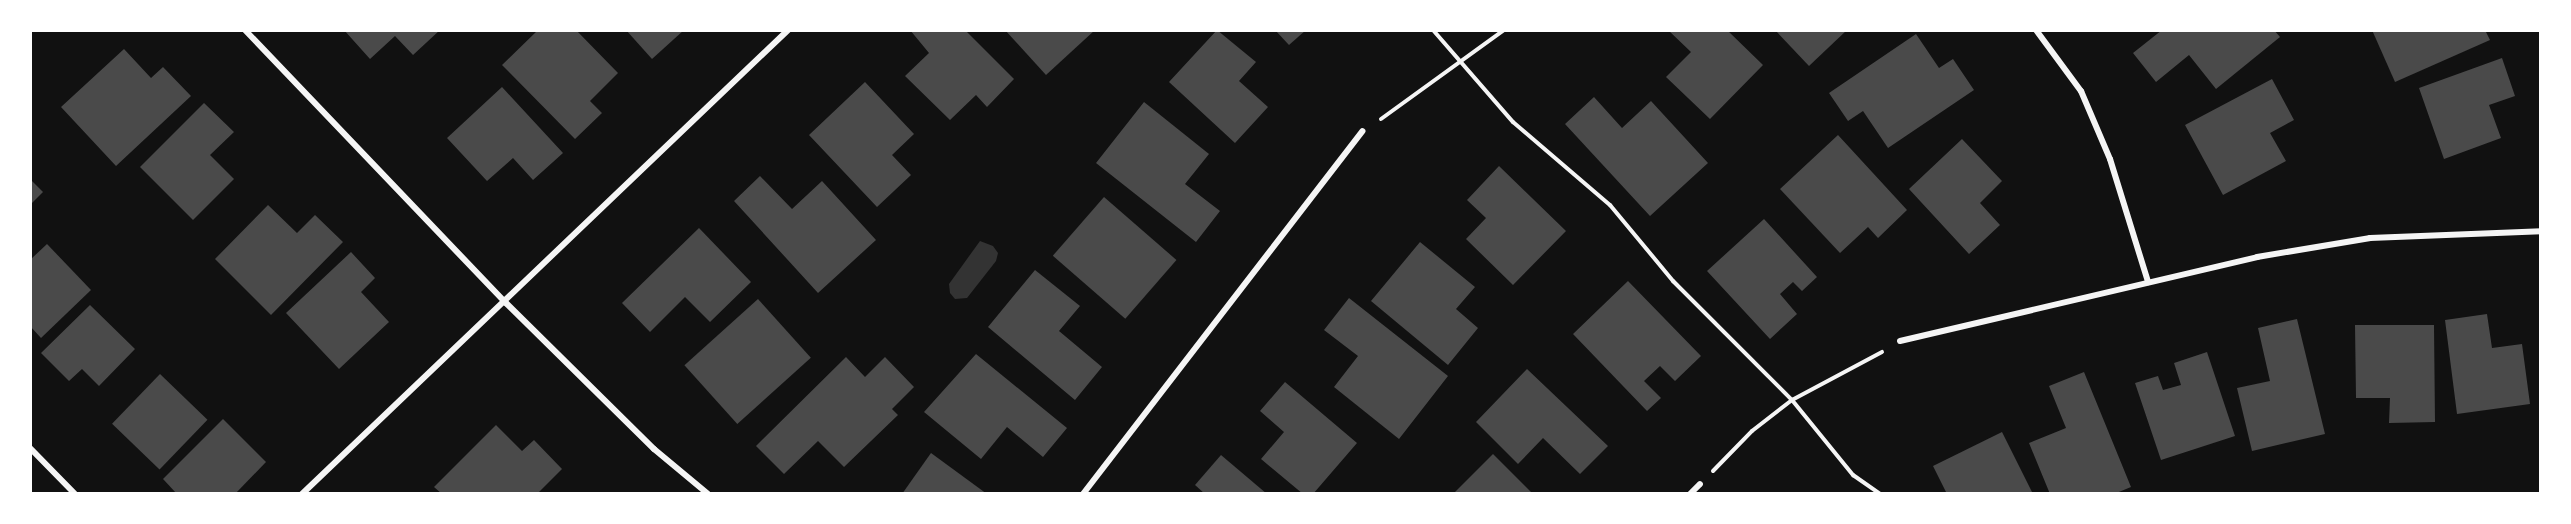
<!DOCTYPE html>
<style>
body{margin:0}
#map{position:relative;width:2571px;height:524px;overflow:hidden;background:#111;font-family:"Alegreya Sans",sans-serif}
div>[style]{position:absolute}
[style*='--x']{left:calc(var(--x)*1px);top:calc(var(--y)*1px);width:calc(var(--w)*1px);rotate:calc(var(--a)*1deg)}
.water>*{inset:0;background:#333}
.building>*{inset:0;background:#4a4a4a;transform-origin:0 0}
.path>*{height:4px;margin:-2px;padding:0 2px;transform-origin:2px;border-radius:2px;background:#f5f5f5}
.minor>*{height:6px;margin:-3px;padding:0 3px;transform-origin:3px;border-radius:3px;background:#f5f5f5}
span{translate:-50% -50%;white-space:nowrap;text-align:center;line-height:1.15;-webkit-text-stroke:4.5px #fff;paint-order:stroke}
.frame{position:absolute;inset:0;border:32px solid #fff;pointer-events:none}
</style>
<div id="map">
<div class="water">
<i style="clip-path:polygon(980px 241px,993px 246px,998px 253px,996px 261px,967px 298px,955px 299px,950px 293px,949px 284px)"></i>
</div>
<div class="building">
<i style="clip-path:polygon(344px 30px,440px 30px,413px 55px,395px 36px,370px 59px)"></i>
<i style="clip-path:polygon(538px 30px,576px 30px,618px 73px,590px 101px,602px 113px,575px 139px,502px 65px)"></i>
<i style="clip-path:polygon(626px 30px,684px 30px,652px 59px)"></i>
<i style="clip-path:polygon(910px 30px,965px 30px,1014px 79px,987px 107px,976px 95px,950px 120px,905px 76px,929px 53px)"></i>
<i style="clip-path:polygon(1005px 30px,1095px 30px,1046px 75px)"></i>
<i style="clip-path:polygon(1217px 30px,1256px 62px,1239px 81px,1268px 107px,1235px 143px,1169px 82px)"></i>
<i style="clip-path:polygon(1275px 30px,1306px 30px,1289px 45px)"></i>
<i style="clip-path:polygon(1668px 30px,1727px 30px,1763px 65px,1710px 119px,1666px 77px,1691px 52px)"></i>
<i style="clip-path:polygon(1775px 30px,1847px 30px,1809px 66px)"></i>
<i style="clip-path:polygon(2162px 30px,2274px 30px,2280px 37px,2216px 89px,2189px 55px,2156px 82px,2133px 53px)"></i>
<i style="clip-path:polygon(2372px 30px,2485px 30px,2490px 40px,2395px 82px)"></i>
<i style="clip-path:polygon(1916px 34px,1939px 68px,1953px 59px,1974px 90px,1888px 148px,1863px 111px,1848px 121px,1829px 93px)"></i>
<i style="clip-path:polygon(124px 49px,151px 78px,163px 67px,191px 96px,116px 166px,61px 107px)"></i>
<i style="clip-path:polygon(2502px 58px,2515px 96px,2489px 105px,2501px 138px,2444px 159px,2419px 88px)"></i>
<i style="clip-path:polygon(2272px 79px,2294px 120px,2270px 133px,2286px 161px,2223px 195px,2185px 125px)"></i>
<i style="clip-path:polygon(865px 82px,914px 134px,892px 155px,911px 175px,877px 207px,809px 135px)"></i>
<i style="clip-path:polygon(502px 87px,563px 153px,533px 180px,513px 158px,487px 181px,447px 138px)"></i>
<i style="clip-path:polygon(1594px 97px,1622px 128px,1651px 101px,1708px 163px,1650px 216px,1565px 124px)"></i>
<i style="clip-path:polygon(1144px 102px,1209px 154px,1185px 184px,1220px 211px,1196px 242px,1096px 163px)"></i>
<i style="clip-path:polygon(204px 103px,234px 132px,210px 155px,234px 179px,193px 220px,140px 167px)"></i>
<i style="clip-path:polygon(1838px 135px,1907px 210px,1878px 238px,1868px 227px,1840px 253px,1780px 189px)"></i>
<i style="clip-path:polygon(1962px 139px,2002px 181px,1980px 203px,2000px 225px,1969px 254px,1909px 189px)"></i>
<i style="clip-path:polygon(1499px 166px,1566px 231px,1513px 285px,1466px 239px,1486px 218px,1467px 200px)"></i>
<i style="clip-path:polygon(760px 176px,792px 209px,822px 181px,876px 240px,818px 293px,734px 201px)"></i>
<i style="clip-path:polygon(30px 179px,43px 192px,30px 205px)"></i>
<i style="left:1104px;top:197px;width:96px;height:78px;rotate:41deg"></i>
<i style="clip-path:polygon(268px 205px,297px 233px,315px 215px,343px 242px,271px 315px,215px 259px)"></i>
<i style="clip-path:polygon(1764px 219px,1817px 277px,1802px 291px,1793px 282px,1780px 294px,1797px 314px,1770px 339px,1707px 271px)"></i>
<i style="clip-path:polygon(699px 228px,751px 282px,710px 322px,685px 297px,650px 332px,622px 303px)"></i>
<i style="clip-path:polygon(1420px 242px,1475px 287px,1456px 309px,1478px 328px,1448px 365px,1371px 301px)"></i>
<i style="clip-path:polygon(47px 244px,91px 290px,41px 338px,30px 326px,30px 260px)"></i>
<i style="clip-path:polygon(351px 252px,375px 278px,361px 292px,389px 322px,339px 369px,286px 313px)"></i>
<i style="clip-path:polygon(1035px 270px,1080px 306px,1059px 331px,1102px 367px,1075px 400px,988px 327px)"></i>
<i style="clip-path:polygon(1628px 281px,1701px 356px,1675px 381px,1660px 366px,1644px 381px,1661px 398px,1647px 411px,1573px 334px)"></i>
<i style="clip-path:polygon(1349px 298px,1448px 376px,1399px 439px,1334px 387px,1358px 356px,1324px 330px)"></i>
<i style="left:758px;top:299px;width:79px;height:99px;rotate:48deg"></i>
<i style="clip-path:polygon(90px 305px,135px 349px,99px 386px,82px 369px,69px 381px,41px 353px)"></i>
<i style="clip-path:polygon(2487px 314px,2492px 348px,2522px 344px,2530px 404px,2457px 414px,2445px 320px)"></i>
<i style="clip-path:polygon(2297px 319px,2325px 434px,2252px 451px,2237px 388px,2270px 381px,2258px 328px)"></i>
<i style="clip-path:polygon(2355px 325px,2434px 325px,2435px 422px,2389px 423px,2390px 398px,2356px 398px)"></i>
<i style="clip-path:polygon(2207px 352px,2235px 436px,2161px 460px,2135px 383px,2158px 376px,2163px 390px,2181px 385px,2174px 363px)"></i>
<i style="clip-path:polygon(976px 354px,1067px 428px,1043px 457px,1007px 427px,981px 459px,924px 412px)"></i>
<i style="clip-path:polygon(846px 357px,865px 377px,885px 357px,914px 387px,892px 409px,898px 415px,844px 467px,818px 441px,784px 474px,756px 446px)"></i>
<i style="clip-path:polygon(1527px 369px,1608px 446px,1580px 474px,1543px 438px,1518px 464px,1476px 422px)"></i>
<i style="clip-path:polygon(2084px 372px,2131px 487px,2114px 494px,2050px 494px,2029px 443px,2066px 428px,2049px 386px)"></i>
<i style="left:160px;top:374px;width:66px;height:69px;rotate:44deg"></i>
<i style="clip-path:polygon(1285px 382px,1357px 443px,1313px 494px,1303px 494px,1261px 459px,1284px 432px,1260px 411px)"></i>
<i style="clip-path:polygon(223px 419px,266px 462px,235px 494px,177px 494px,163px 479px)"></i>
<i style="clip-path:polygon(496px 425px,522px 451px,534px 440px,562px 469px,537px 494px,442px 494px,434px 487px)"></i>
<i style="clip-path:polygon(2002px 432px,2033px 494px,1947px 494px,1933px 466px)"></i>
<i style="clip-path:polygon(931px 453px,987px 494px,902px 494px)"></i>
<i style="clip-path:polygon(1493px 454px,1533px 494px,1453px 494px)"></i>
<i style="clip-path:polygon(1221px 455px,1267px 494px,1205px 494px,1195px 485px)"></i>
</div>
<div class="path">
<i style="--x:1433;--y:30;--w:122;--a:49"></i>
<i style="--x:1513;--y:122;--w:128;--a:40.6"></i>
<i style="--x:1610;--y:205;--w:99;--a:50.3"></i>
<i style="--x:1673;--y:281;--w:168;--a:45"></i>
<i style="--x:1792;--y:400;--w:97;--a:50.9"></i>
<i style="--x:1853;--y:475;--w:33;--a:35"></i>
<i style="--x:1381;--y:119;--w:152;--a:-35.9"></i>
<i style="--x:1713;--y:471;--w:56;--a:-45.7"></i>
<i style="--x:1752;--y:431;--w:51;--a:-37.8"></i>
<i style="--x:1792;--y:400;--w:102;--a:-28.1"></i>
</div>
<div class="minor">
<i style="--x:245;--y:30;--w:378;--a:46.3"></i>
<i style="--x:506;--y:303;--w:208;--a:44.6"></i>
<i style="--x:654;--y:449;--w:70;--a:39.8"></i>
<i style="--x:2036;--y:30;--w:76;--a:53.6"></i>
<i style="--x:2081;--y:91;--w:74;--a:66.9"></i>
<i style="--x:2110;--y:159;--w:129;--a:72.8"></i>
<i style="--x:1900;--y:341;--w:367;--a:-13.2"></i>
<i style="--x:2257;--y:257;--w:115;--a:-9.5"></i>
<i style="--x:2370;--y:238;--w:171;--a:-2.3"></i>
<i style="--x:30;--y:448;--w:64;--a:45.6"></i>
<i style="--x:302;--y:494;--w:672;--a:-43.67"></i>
<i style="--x:1083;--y:494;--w:458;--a:-52.4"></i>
<i style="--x:1690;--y:494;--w:14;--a:-45"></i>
</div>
<div class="frame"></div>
</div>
